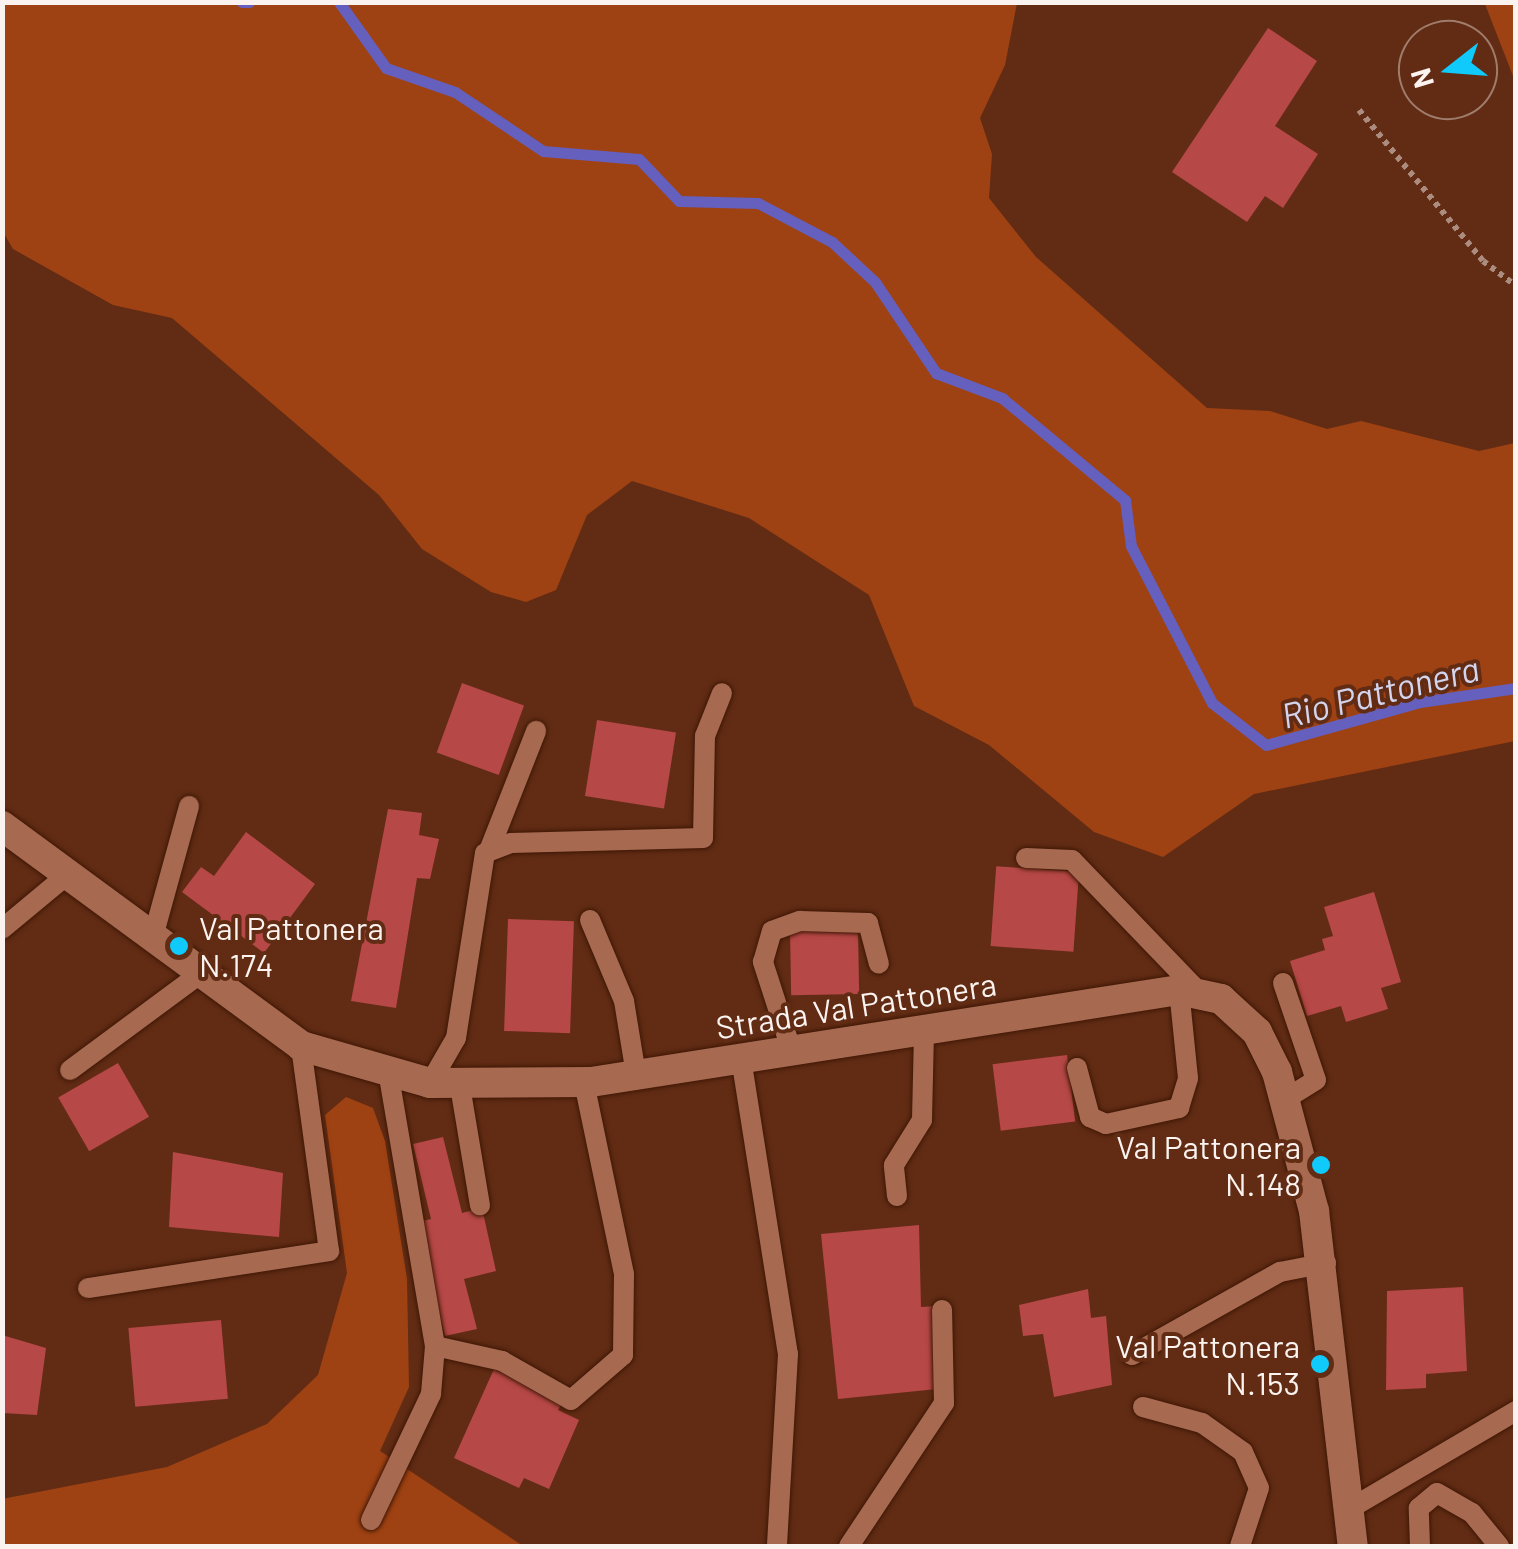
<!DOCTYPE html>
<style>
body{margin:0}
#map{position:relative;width:1518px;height:1549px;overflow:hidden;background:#622c14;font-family:Barlow,sans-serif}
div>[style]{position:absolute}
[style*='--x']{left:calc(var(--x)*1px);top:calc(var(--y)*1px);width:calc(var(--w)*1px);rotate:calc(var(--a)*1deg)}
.green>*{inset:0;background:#9f4213}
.stream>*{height:11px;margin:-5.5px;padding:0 5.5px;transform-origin:5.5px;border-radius:5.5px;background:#655fbe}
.building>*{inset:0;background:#b64847;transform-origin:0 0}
.path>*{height:6px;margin-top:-3px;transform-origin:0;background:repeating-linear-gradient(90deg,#ab8c7e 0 5px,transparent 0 10px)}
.roads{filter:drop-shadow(0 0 2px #3f1705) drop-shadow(0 0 2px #3f1705)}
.service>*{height:20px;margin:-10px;padding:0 10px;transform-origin:10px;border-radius:10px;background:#a76a51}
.tertiary>*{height:30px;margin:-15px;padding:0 15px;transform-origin:15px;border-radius:15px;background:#a76a51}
.dots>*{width:28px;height:28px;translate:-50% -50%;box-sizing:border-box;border:5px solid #622c14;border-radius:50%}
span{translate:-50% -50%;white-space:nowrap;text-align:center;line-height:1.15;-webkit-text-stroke:8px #622c14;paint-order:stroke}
.poi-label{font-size:32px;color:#faf3f0}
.left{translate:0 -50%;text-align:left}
.right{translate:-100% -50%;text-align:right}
.street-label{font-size:32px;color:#faf3f0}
.water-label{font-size:35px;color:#d3d4ed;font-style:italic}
.frame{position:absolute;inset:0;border:5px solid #faf3f0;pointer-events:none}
.north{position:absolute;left:1398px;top:20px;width:100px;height:100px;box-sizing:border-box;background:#622c14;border:2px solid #9f7c6c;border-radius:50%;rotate:253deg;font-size:28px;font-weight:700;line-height:40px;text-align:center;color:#faf3f0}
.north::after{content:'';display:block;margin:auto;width:35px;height:45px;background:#0fcafa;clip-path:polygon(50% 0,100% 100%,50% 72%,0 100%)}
</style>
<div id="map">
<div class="green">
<i style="clip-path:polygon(3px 2px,1017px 3px,1005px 65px,980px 118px,992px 154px,989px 198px,1036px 257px,1207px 408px,1270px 411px,1327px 429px,1361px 421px,1479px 451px,1515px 443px,1515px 741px,1254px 794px,1163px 857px,1094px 832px,989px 745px,914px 706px,869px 595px,749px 518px,632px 481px,587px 515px,556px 590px,526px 602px,491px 592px,422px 549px,379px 495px,172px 318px,113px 305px,13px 249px,2px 230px)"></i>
<i style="clip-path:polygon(1484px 3px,1515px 3px,1515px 81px,1485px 4px)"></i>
<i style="clip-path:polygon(346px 1097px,373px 1108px,385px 1141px,407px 1279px,409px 1387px,380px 1451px,523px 1546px,3px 1546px,2px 1499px,167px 1467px,267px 1424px,318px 1375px,347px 1273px,325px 1115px)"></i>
</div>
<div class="stream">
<i style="--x:242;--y:2;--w:7;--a:0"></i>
<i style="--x:339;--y:2;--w:81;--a:54.5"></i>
<i style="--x:386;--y:68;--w:73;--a:19.2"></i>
<i style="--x:455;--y:92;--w:106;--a:33.8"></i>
<i style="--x:543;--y:151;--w:96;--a:4.8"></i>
<i style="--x:639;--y:159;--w:58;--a:46.4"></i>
<i style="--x:679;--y:201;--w:79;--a:1.5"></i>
<i style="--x:758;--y:203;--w:84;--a:27.8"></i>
<i style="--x:832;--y:242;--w:59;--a:42.9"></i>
<i style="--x:875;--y:282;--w:110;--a:56.2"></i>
<i style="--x:936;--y:373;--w:71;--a:20.7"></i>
<i style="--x:1002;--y:398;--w:160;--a:39.7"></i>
<i style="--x:1125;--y:500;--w:46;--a:82.6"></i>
<i style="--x:1131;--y:546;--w:177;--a:62.7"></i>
<i style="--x:1212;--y:703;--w:68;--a:37.9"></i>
<i style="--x:1266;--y:745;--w:160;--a:-15.6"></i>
<i style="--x:1420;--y:702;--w:97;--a:-8.3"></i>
</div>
<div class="building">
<i style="clip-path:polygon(1268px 28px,1317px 61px,1275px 126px,1318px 154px,1283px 208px,1265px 196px,1247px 222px,1172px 172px)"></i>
<i style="left:462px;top:683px;width:66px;height:74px;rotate:20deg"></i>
<i style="left:597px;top:720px;width:80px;height:77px;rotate:9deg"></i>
<i style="clip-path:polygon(388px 809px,422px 813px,419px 835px,439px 839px,430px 879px,417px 878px,396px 1008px,351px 1001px)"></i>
<i style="clip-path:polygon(246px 832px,315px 884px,264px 953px,182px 892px,201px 867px,214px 876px)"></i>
<i style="left:1079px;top:872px;width:80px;height:83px;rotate:94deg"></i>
<i style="clip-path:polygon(1374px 892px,1401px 982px,1381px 988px,1388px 1009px,1346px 1022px,1341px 1006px,1307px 1016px,1290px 961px,1325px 950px,1322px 939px,1333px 936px,1324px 907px)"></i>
<i style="left:508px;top:919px;width:66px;height:112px;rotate:2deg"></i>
<i style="left:858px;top:928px;width:66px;height:68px;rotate:89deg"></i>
<i style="left:1067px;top:1055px;width:67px;height:75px;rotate:83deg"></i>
<i style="left:118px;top:1063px;width:62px;height:69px;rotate:60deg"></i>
<i style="clip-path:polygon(443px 1137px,462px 1213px,482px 1208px,496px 1271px,464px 1279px,477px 1329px,445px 1336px,418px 1222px,431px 1219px,413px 1144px)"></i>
<i style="clip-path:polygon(173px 1152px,283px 1173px,279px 1237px,169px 1227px)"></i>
<i style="clip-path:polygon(919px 1225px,921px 1307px,937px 1306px,937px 1389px,838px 1399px,821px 1234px)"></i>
<i style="clip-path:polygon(1463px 1287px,1467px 1371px,1426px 1374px,1426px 1388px,1386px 1390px,1387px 1291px)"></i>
<i style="clip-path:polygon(1088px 1289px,1091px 1318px,1106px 1316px,1112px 1385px,1054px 1397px,1043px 1334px,1023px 1336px,1019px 1305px)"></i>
<i style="left:221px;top:1320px;width:79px;height:93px;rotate:85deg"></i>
<i style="clip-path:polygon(2px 1335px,46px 1348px,37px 1415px,2px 1413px)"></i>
<i style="clip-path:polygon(494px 1369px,563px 1401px,558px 1410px,579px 1420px,549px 1489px,524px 1478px,519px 1488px,454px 1458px)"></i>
</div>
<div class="path">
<i style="--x:1359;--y:110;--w:195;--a:50.6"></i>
<i style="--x:1483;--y:261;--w:41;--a:37.1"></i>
</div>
<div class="roads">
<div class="service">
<i style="--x:490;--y:848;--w:126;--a:-68.5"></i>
<i style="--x:1026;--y:858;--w:46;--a:2.5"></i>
<i style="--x:1072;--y:860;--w:182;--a:46.1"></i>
<i style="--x:590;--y:920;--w:88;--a:67.2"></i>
<i style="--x:624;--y:1001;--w:74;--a:80.7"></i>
<i style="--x:2;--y:929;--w:85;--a:-39.7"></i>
<i style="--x:153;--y:937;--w:136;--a:-74.6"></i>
<i style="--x:1283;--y:983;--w:102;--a:71.2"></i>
<i style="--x:1316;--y:1080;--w:36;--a:148"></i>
<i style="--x:792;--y:1052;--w:95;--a:-107.9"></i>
<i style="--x:763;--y:962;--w:32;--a:-74"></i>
<i style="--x:772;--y:931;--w:30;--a:-20"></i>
<i style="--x:800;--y:921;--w:68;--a:1.7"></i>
<i style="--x:868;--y:923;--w:42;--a:75"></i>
<i style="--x:741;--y:1058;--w:300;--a:81"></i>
<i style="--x:788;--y:1354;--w:192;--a:93.3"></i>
<i style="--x:1077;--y:1068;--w:51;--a:75.1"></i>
<i style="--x:1090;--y:1117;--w:17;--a:24"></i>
<i style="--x:1106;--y:1124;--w:75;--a:-12.4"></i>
<i style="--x:1179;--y:1108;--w:31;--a:-73"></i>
<i style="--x:1188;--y:1078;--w:88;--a:-95.8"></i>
<i style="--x:70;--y:1070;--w:163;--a:-36.5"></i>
<i style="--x:430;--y:1083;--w:52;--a:-60"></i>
<i style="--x:456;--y:1038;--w:187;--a:-81.1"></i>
<i style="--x:485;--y:853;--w:28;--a:-21"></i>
<i style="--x:511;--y:843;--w:192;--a:-1.5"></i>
<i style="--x:703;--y:838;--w:102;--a:-88.9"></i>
<i style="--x:705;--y:736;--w:46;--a:-68.4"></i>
<i style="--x:460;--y:1086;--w:121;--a:80.5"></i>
<i style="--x:897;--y:1196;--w:31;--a:-96"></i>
<i style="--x:894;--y:1165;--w:53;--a:-58.1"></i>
<i style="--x:922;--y:1120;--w:89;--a:-88.7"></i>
<i style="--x:88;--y:1288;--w:244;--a:-8.7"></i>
<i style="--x:329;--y:1251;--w:207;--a:-97.8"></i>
<i style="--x:435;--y:1346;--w:69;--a:12.6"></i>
<i style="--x:502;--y:1361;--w:79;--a:29.5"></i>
<i style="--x:571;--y:1400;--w:69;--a:-40.9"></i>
<i style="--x:623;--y:1355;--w:81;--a:-89.3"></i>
<i style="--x:624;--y:1274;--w:195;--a:-101.8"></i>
<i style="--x:1132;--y:1355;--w:170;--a:-29.3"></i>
<i style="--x:1280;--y:1272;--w:47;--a:-11.1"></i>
<i style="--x:1143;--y:1407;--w:61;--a:15.2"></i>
<i style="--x:1202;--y:1423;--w:50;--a:35.3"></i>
<i style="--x:1243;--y:1452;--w:39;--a:66"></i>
<i style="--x:1259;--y:1488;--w:61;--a:108.1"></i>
<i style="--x:1346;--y:1511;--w:197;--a:-30.5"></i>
<i style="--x:371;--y:1520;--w:140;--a:-64.5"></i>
<i style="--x:431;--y:1394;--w:48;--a:-85.2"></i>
<i style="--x:435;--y:1346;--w:273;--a:-99.7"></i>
<i style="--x:849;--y:1546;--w:172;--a:-56.4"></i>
<i style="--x:944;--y:1403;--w:93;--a:-91.2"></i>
<i style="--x:1420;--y:1546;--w:38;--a:-92"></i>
<i style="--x:1419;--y:1508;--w:23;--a:-40"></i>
<i style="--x:1437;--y:1493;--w:40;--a:29.7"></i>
<i style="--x:1472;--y:1513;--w:43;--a:50.7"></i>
</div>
<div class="tertiary">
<i style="--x:2;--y:826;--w:371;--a:36.3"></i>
<i style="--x:301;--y:1046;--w:134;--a:16"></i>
<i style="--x:430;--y:1083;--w:161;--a:-0.4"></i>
<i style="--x:591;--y:1082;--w:595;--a:-8.89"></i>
<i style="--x:1179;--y:990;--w:43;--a:12.1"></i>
<i style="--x:1221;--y:999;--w:49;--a:42.5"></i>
<i style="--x:1257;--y:1032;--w:45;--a:63.4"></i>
<i style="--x:1277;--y:1072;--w:144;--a:75.1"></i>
<i style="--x:1314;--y:1211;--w:337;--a:83.4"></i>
</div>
</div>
<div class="dots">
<i style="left:179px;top:946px;background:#0fcafa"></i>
<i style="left:1321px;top:1165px;background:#0fcafa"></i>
<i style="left:1320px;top:1364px;background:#0fcafa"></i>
</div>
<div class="poi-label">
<span class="left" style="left:199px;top:946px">Val Pattonera<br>N.174</span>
<span class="right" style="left:1301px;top:1165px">Val Pattonera<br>N.148</span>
<span class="right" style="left:1300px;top:1364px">Val Pattonera<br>N.153</span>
</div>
<div class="street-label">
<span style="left:856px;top:1005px;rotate:-9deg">Strada Val Pattonera</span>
</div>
<div class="water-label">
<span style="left:1380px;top:691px;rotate:-14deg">Rio Pattonera</span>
</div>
<div class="frame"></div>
<div class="north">N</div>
</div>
